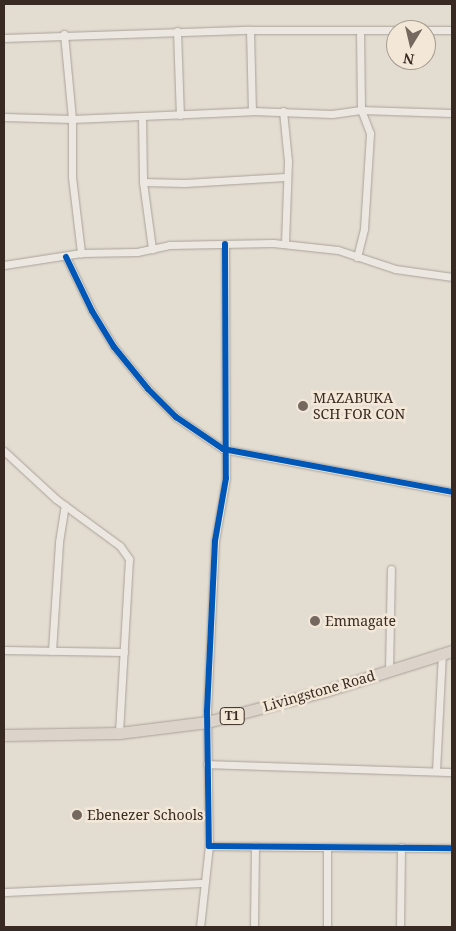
<!DOCTYPE html>
<style>
body{margin:0}
#map{position:relative;width:456px;height:931px;overflow:hidden;background:#e3dcd1;font-family:"Noto Serif",serif}
div>[style]{position:absolute}
[style*='--x']{left:calc(var(--x)*1px);top:calc(var(--y)*1px);width:calc(var(--w)*1px);rotate:calc(var(--a)*1deg)}
.roads{filter:drop-shadow(0 0 1px #a9a299) drop-shadow(0 0 1px #a9a299)}
.minor>*{height:7px;margin:-3.5px;padding:0 3.5px;transform-origin:3.5px;border-radius:3.5px;background:#ece8e1}
.trunk>*{height:11px;margin:-5.5px;padding:0 5.5px;transform-origin:5.5px;border-radius:5.5px;background:#dcd4cb}
.cycleway>*{height:6px;margin:-3px;padding:0 3px;transform-origin:3px;border-radius:3px;background:#0057b8}
.dots>*{width:14px;height:14px;translate:-50% -50%;box-sizing:border-box;border:2px solid #f3e8d8;border-radius:50%}
span{translate:-50% -50%;white-space:nowrap;text-align:center;line-height:1.15;-webkit-text-stroke:5px #f3e8d8;paint-order:stroke}
.shield-label span{padding:1px 4px;background:#f3e8d8;border:1px solid;border-radius:4px;-webkit-text-stroke-width:0}
.shield-label{font-size:12px;color:#382a22;font-weight:700}
.poi-label{font-size:14px;color:#382a22}
.left{translate:0 -50%;text-align:left}
.street-label{font-size:14px;color:#382a22}
.frame{position:absolute;inset:0;border:5px solid #382a22;pointer-events:none}
.north{position:absolute;left:386px;top:20px;width:50px;height:50px;box-sizing:border-box;background:#f3e8d8;border:1px solid #a89c8f;border-radius:50%;rotate:189deg;font-size:14px;font-weight:700;line-height:20px;text-align:center;color:#382a22}
.north::after{content:'';display:block;margin:auto;width:18px;height:22px;background:#74685f;clip-path:polygon(50% 0,100% 100%,50% 72%,0 100%)}
</style>
<div id="map">
<div class="roads">
<div class="minor">
<i style="--x:250;--y:30;--w:81;--a:88.6"></i>
<i style="--x:177;--y:31;--w:84;--a:88"></i>
<i style="--x:64;--y:34;--w:85;--a:84.6"></i>
<i style="--x:72;--y:119;--w:58;--a:90"></i>
<i style="--x:72;--y:177;--w:77;--a:83.2"></i>
<i style="--x:4;--y:38;--w:246;--a:-1.9"></i>
<i style="--x:250;--y:30;--w:202;--a:0"></i>
<i style="--x:283;--y:111;--w:50;--a:84.3"></i>
<i style="--x:288;--y:161;--w:83;--a:92.1"></i>
<i style="--x:142;--y:116;--w:66;--a:89.1"></i>
<i style="--x:143;--y:182;--w:68;--a:82.3"></i>
<i style="--x:4;--y:117;--w:68;--a:1.7"></i>
<i style="--x:72;--y:119;--w:180;--a:-2.5"></i>
<i style="--x:252;--y:111;--w:80;--a:2.1"></i>
<i style="--x:332;--y:114;--w:29;--a:-8"></i>
<i style="--x:361;--y:110;--w:91;--a:1.9"></i>
<i style="--x:143;--y:182;--w:41;--a:1.4"></i>
<i style="--x:184;--y:183;--w:102;--a:-3.4"></i>
<i style="--x:225;--y:244;--w:234;--a:89.8"></i>
<i style="--x:226;--y:478;--w:64;--a:99.9"></i>
<i style="--x:215;--y:541;--w:170;--a:92.7"></i>
<i style="--x:207;--y:711;--w:135;--a:89.2"></i>
<i style="--x:209;--y:846;--w:243;--a:0.5"></i>
<i style="--x:66;--y:257;--w:60;--a:64.3"></i>
<i style="--x:92;--y:311;--w:42;--a:58.6"></i>
<i style="--x:114;--y:347;--w:54;--a:51"></i>
<i style="--x:148;--y:389;--w:40;--a:45"></i>
<i style="--x:176;--y:417;--w:57;--a:34.2"></i>
<i style="--x:223;--y:449;--w:233;--a:10.6"></i>
<i style="--x:357;--y:257;--w:29;--a:-76"></i>
<i style="--x:364;--y:229;--w:96;--a:-86.4"></i>
<i style="--x:370;--y:133;--w:25;--a:-111"></i>
<i style="--x:361;--y:110;--w:80;--a:-90.7"></i>
<i style="--x:4;--y:265;--w:78;--a:-8.9"></i>
<i style="--x:81;--y:253;--w:56;--a:-1"></i>
<i style="--x:137;--y:252;--w:33;--a:-12"></i>
<i style="--x:169;--y:245;--w:104;--a:-1.1"></i>
<i style="--x:273;--y:243;--w:65;--a:6.1"></i>
<i style="--x:338;--y:250;--w:60;--a:18.4"></i>
<i style="--x:395;--y:269;--w:58;--a:8"></i>
<i style="--x:4;--y:451;--w:71;--a:42.7"></i>
<i style="--x:56;--y:499;--w:79;--a:36.3"></i>
<i style="--x:120;--y:546;--w:16;--a:55"></i>
<i style="--x:129;--y:559;--w:174;--a:93.3"></i>
<i style="--x:4;--y:650;--w:120;--a:1"></i>
<i style="--x:52;--y:651;--w:109;--a:-86.3"></i>
<i style="--x:59;--y:542;--w:37;--a:-81"></i>
<i style="--x:389;--y:670;--w:101;--a:-88.9"></i>
<i style="--x:207;--y:764;--w:245;--a:1.9"></i>
<i style="--x:436;--y:771;--w:117;--a:-87.1"></i>
<i style="--x:327;--y:847;--w:80;--a:90"></i>
<i style="--x:4;--y:892;--w:199;--a:-2.6"></i>
<i style="--x:200;--y:927;--w:81;--a:-83.7"></i>
<i style="--x:254;--y:927;--w:81;--a:-89.3"></i>
<i style="--x:400;--y:927;--w:80;--a:-89.3"></i>
</div>
<div class="trunk">
<i style="--x:4;--y:735;--w:115;--a:-1"></i>
<i style="--x:119;--y:733;--w:89;--a:-7.1"></i>
<i style="--x:207;--y:722;--w:122;--a:-14.7"></i>
<i style="--x:325;--y:691;--w:133;--a:-17.5"></i>
</div>
</div>
<div class="cycleway">
<i style="--x:225;--y:244;--w:234;--a:89.8"></i>
<i style="--x:226;--y:478;--w:64;--a:99.9"></i>
<i style="--x:215;--y:541;--w:170;--a:92.7"></i>
<i style="--x:207;--y:711;--w:135;--a:89.2"></i>
<i style="--x:209;--y:846;--w:243;--a:0.5"></i>
<i style="--x:66;--y:257;--w:60;--a:64.3"></i>
<i style="--x:92;--y:311;--w:42;--a:58.6"></i>
<i style="--x:114;--y:347;--w:54;--a:51"></i>
<i style="--x:148;--y:389;--w:40;--a:45"></i>
<i style="--x:176;--y:417;--w:57;--a:34.2"></i>
<i style="--x:223;--y:449;--w:233;--a:10.6"></i>
</div>
<div class="dots">
<i style="left:303px;top:406px;background:#74685f"></i>
<i style="left:315px;top:621px;background:#74685f"></i>
<i style="left:77px;top:815px;background:#74685f"></i>
</div>
<div class="shield-label">
<span style="left:232px;top:716px">T1</span>
</div>
<div class="poi-label">
<span class="left" style="left:313px;top:406px">MAZABUKA<br>SCH FOR CON</span>
<span class="left" style="left:325px;top:621px">Emmagate</span>
<span class="left" style="left:87px;top:815px">Ebenezer Schools</span>
</div>
<div class="street-label">
<span style="left:319px;top:691px;rotate:-16deg">Livingstone Road</span>
</div>
<div class="frame"></div>
<div class="north">N</div>
</div>
